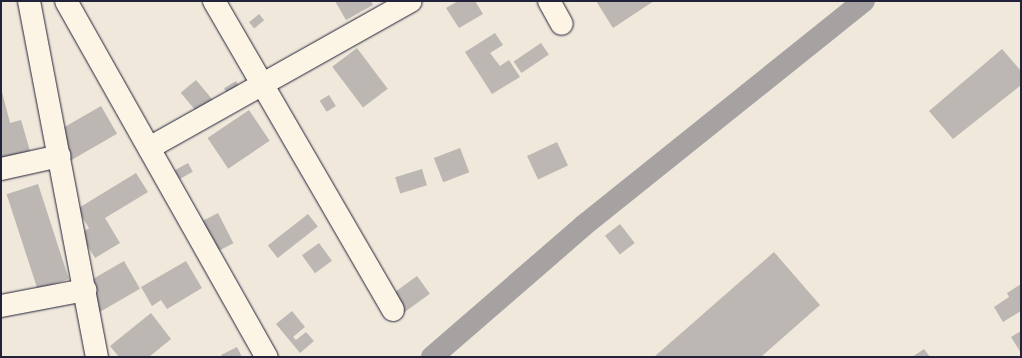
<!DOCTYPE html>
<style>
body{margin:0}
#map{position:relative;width:1022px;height:358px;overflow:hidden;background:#efe8db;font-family:Delius,sans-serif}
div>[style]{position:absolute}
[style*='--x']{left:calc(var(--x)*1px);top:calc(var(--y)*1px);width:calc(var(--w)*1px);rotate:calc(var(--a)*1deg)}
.canal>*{height:22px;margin:-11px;padding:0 11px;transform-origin:11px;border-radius:11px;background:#a6a2a2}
.building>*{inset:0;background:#bcb7b3;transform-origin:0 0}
.roads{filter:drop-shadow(0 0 1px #22223b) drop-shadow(0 0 1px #22223b)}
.minor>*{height:22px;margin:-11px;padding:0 11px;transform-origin:11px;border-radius:11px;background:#fcf5e5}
span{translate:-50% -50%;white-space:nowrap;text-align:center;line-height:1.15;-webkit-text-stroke:3px #fcf5e5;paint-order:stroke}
.frame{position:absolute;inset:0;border:2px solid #22223b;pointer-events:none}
</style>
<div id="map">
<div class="canal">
<i style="--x:432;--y:357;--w:200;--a:-40.9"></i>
<i style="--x:583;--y:226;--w:360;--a:-38.7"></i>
</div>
<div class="building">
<i style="clip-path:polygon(335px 1px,371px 1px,373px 5px,346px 20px)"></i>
<i style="clip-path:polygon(458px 1px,475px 1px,483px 14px,459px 28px,446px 8px)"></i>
<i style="clip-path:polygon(596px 1px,654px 1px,613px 28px)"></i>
<i style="left:259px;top:14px;width:8px;height:13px;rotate:50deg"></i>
<i style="clip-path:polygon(495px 33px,503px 45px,490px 53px,500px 66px,509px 60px,520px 77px,492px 94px,465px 52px)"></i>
<i style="left:541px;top:43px;width:14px;height:33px;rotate:56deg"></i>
<i style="left:357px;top:48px;width:51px;height:31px;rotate:53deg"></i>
<i style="clip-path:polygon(1002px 49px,1021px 71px,1021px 85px,953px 139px,929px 111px)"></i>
<i style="left:196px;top:80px;width:30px;height:20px;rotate:50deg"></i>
<i style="left:236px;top:81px;width:12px;height:14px;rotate:59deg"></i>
<i style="clip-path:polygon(1px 88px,10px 123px,21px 120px,30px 151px,1px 158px)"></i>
<i style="left:329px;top:95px;width:13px;height:11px;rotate:58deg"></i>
<i style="left:101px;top:106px;width:32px;height:65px;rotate:60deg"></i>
<i style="left:249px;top:110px;width:37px;height:50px;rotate:56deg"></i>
<i style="left:557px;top:142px;width:26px;height:33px;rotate:65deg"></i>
<i style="left:460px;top:148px;width:26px;height:28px;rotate:69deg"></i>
<i style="left:188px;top:163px;width:10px;height:15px;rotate:61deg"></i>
<i style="left:422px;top:169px;width:17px;height:28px;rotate:73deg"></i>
<i style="clip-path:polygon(136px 173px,148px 192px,105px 218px,120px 243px,95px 258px,80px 234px,89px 228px,77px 209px)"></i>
<i style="left:38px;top:184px;width:100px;height:33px;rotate:72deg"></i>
<i style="left:218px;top:213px;width:34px;height:27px;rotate:63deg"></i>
<i style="left:308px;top:214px;width:16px;height:51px;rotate:52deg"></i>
<i style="left:620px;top:224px;width:24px;height:19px;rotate:52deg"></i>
<i style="left:319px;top:243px;width:22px;height:21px;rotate:54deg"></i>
<i style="clip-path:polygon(774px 252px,820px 305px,761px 357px,654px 357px)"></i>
<i style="left:124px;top:261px;width:32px;height:52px;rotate:60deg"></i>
<i style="clip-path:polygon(186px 261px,202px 288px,167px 309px,161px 300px,152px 306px,141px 287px)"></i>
<i style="left:417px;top:276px;width:22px;height:34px;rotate:54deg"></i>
<i style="clip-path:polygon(1021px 284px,1021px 311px,1003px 322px,994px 307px,1009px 297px,1007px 293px)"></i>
<i style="clip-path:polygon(292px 311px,305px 327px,293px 337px,296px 340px,306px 332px,314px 341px,300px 353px,276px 324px)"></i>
<i style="clip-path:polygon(151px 313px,171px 339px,149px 357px,119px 357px,110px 346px)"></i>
<i style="clip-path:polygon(1021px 331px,1021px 353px,1011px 337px)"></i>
<i style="clip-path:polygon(237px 347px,242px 357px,223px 357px,221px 355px)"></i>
<i style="clip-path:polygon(924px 349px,930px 357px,912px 357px)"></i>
</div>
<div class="roads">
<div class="minor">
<i style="--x:29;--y:1;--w:362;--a:79.2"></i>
<i style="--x:66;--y:1;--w:409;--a:60.6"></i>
<i style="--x:214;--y:1;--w:357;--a:59.9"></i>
<i style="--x:549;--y:1;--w:26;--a:61"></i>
<i style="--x:149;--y:148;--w:300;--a:-29.3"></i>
<i style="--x:1;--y:169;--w:60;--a:-12.4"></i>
<i style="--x:1;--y:306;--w:86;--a:-10.8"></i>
</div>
</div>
<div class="frame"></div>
</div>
